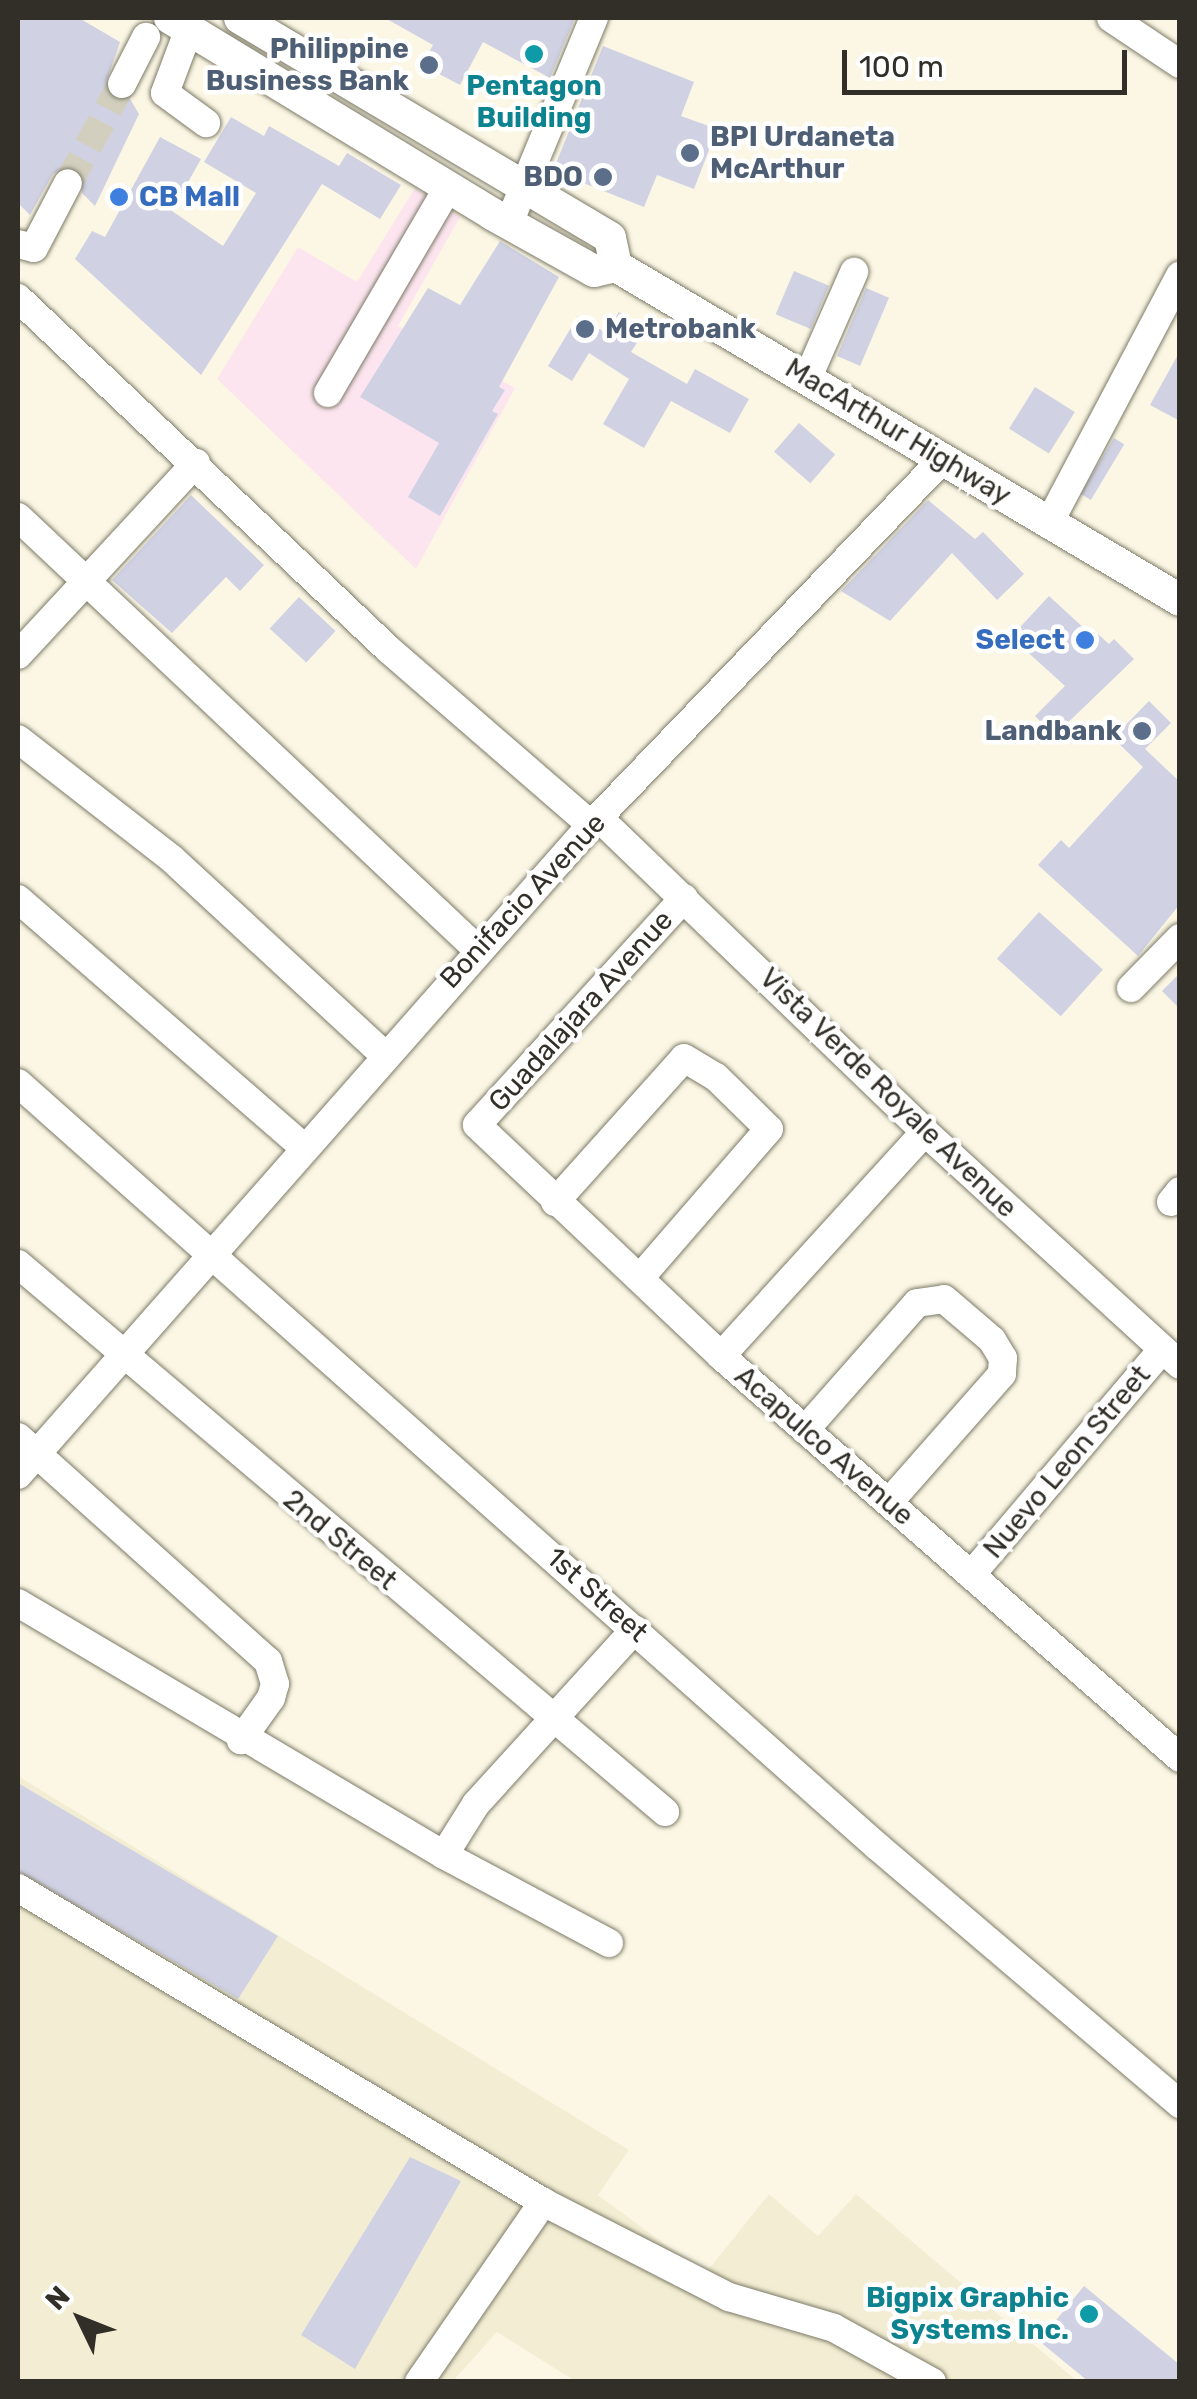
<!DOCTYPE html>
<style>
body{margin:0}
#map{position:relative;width:1197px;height:2399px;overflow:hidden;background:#fbf7e4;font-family:Rubik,sans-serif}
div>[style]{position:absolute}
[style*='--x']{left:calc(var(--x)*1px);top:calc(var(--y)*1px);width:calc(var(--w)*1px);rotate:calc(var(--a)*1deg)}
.commercial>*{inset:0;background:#fde5f0}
.built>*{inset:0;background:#f3eed3}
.building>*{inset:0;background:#d0d2e4;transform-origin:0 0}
.minor-tunnel>*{height:28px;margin-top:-14px;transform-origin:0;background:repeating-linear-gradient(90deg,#d3cfbe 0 28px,transparent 0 42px)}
.roads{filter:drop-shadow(0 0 2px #7d7a68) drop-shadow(0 0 2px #7d7a68)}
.minor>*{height:28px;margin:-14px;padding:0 14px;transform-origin:14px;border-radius:14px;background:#fff}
.major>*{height:32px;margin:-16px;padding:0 16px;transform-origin:16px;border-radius:16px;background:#fff}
.dots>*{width:28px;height:28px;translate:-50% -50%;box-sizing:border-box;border:5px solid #fff;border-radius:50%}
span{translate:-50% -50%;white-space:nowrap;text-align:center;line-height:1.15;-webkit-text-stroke:9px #fff;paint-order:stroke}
.service-label{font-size:28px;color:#4e5e75;font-weight:700}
.right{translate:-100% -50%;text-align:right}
.left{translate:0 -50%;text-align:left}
.culture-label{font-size:28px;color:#0d838f;font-weight:700}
.shop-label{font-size:28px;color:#366cbe;font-weight:700}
.street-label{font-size:28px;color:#312f28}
.frame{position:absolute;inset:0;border:20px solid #312f28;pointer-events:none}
.north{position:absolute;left:30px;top:2269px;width:100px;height:100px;-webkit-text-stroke:8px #fff;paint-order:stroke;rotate:313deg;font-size:28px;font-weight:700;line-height:40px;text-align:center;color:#312f28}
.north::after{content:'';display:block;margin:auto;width:35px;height:45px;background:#312f28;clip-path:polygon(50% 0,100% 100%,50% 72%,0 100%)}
.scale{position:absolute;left:842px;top:50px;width:285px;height:45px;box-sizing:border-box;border:5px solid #312f28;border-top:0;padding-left:12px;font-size:30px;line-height:35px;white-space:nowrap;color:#312f28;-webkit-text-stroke:8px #fff;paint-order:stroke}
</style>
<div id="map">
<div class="commercial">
<i style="clip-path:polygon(415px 188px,460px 217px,398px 326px,515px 388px,416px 569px,217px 379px,298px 247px,357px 282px)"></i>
</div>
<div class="built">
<i style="clip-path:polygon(18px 1776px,629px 2150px,598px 2195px,705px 2274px,769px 2194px,818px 2236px,856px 2194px,1077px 2381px,575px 2381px,497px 2332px,453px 2381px,18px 2381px)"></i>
</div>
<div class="building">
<i style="clip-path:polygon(18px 18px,79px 18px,120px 42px,105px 86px,113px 99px,130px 99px,139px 114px,95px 206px,82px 193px,82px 173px,68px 166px,53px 174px,30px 215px,18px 203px)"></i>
<i style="clip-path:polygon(385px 18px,575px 18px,550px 78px,483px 42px,460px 85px,422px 65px,433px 45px)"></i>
<i style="clip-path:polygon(603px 46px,694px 82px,681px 116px,717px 129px,694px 189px,657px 175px,644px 207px,553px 171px)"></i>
<i style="clip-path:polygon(231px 117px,264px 136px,269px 126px,339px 166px,347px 153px,401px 185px,380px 219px,322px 184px,201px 375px,75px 259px,92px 231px,105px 237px,160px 137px,201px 159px,172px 211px,223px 246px,256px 193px,204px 162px)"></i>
<i style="clip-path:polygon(500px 241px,559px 277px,499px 387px,505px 390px,492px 411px,498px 414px,440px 516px,408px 497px,439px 443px,360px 397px,428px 288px,460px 305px)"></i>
<i style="left:794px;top:271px;width:38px;height:47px;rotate:23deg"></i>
<i style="left:866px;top:288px;width:25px;height:74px;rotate:23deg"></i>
<i style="clip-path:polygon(619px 312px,646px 329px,631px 352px,687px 384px,695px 369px,749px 399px,730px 433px,671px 401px,644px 448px,603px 424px,629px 379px,589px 353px,572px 381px,548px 366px,578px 316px,606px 333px)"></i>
<i style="clip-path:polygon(1180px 351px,1180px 421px,1150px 405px)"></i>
<i style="left:1035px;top:387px;width:47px;height:49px;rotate:32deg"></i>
<i style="left:799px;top:423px;width:48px;height:38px;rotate:41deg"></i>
<i style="left:1114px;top:438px;width:12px;height:65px;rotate:31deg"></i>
<i style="clip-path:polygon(191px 495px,264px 565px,240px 591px,226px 577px,172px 633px,112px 580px)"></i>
<i style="clip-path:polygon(928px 500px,975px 539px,983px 532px,1024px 574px,997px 600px,952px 553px,890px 621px,841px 591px)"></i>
<i style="clip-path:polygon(1049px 596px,1086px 630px,1089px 626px,1109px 644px,1114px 639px,1134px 659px,1054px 736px,1035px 716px,1065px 686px,1011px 637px)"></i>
<i style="left:299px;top:597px;width:50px;height:43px;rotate:43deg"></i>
<i style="clip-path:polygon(1149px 701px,1171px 723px,1145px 749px,1180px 782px,1180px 904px,1138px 956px,1038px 865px,1061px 840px,1069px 848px,1143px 767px,1113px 738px)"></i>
<i style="left:1039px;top:912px;width:86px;height:63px;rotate:42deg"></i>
<i style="clip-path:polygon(1180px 973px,1180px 1009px,1162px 991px)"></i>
<i style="clip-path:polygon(18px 1783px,278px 1936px,238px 1999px,18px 1871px)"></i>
<i style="clip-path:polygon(410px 2157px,461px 2181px,355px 2369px,301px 2335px)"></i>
<i style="clip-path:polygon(1084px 2286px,1180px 2365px,1180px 2382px,1089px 2382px,1039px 2341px)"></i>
</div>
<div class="minor-tunnel">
<i style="--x:68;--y:183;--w:113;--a:-61.4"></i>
</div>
<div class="roads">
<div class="minor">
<i style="--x:1111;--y:18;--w:83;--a:33.7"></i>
<i style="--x:189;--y:29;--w:68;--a:110.6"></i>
<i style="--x:165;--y:93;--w:51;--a:36.2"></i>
<i style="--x:122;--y:84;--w:53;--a:-62.9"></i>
<i style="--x:509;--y:223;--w:222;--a:-67.5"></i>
<i style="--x:18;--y:244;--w:16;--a:14"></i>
<i style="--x:34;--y:248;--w:73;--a:-62.4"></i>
<i style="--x:18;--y:298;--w:510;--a:43.49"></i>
<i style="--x:388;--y:649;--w:269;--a:40.9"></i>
<i style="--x:808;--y:377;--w:115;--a:-66.3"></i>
<i style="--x:328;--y:393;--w:238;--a:-59.7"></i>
<i style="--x:18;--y:517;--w:632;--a:43.27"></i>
<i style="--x:1049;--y:523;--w:280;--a:-62.1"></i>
<i style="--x:18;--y:655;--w:262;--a:-47.2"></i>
<i style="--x:18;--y:739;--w:195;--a:37.9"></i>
<i style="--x:172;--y:859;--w:287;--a:42.7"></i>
<i style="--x:599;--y:818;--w:453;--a:43.9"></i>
<i style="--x:925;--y:1132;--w:345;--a:42.4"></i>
<i style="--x:684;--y:898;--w:307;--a:132.4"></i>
<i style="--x:477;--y:1125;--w:336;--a:43.4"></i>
<i style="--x:721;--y:1356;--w:610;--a:41.21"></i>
<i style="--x:18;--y:899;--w:378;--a:41"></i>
<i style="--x:1131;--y:988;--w:70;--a:-45.6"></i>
<i style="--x:18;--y:1083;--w:1150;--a:41.62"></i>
<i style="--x:878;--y:1847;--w:397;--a:40.4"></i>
<i style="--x:555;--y:1202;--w:193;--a:-48.1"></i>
<i style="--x:684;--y:1058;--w:37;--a:31"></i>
<i style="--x:716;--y:1077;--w:74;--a:44.5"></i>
<i style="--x:769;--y:1129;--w:197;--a:130.9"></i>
<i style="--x:1171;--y:1202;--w:14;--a:-51"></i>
<i style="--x:18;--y:1264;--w:848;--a:40.26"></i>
<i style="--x:721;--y:1356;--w:303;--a:-47.7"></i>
<i style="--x:805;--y:1430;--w:169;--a:-48.6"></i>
<i style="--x:917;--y:1303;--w:27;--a:-8"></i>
<i style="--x:944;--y:1299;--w:63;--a:40.5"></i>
<i style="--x:992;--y:1340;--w:21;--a:59"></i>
<i style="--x:1003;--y:1358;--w:16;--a:94"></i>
<i style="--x:1002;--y:1374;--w:171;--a:131.4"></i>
<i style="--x:18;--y:1437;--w:336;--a:41.9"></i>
<i style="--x:268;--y:1661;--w:24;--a:73"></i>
<i style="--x:275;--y:1684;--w:15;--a:106"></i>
<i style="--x:271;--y:1698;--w:52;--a:125.5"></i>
<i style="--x:18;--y:1475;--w:867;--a:-48.6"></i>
<i style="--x:591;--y:825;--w:506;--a:-46.12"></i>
<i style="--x:971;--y:1575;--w:295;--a:-49.7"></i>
<i style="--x:18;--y:1603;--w:495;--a:30.6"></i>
<i style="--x:444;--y:1855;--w:60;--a:-57.9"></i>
<i style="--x:476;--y:1804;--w:236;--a:-47.7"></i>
<i style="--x:444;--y:1855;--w:187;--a:28.1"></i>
<i style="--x:18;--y:1888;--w:612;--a:30.88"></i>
<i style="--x:543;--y:2202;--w:209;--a:27.1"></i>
<i style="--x:729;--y:2297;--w:109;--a:16.4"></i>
<i style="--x:834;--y:2328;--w:112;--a:28.9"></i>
<i style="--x:419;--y:2382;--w:219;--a:-55.4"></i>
</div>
<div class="major">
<i style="--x:170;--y:18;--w:377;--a:31.3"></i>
<i style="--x:492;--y:214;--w:117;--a:29.2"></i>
<i style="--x:594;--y:271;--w:23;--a:-13"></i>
<i style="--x:616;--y:266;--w:655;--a:30.63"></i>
<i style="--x:240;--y:18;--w:430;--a:30.7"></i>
<i style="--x:610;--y:238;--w:29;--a:78"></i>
</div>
</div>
<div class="dots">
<i style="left:534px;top:54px;background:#0f9aa8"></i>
<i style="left:429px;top:65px;background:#5c6f8a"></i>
<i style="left:690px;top:153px;background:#5c6f8a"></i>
<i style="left:603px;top:177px;background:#5c6f8a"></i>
<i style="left:119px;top:197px;background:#3f7fe0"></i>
<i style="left:585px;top:329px;background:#5c6f8a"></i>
<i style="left:1085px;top:640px;background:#3f7fe0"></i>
<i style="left:1142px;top:731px;background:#5c6f8a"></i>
<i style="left:1089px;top:2314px;background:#0f9aa8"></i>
</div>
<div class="service-label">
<span class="right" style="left:409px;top:65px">Philippine<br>Business Bank</span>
<span class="left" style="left:710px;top:153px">BPI Urdaneta<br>McArthur</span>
<span class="right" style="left:583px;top:177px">BDO</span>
<span class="left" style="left:605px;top:329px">Metrobank</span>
<span class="right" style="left:1122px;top:731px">Landbank</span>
</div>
<div class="culture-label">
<span style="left:534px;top:102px">Pentagon<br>Building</span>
<span class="right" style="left:1069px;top:2314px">Bigpix Graphic<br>Systems Inc.</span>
</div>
<div class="shop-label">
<span class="left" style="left:139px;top:197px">CB Mall</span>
<span class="right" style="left:1065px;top:640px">Select</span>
</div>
<div class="street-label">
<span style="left:898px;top:432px;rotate:31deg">MacArthur Highway</span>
<span style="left:523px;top:901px;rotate:-47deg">Bonifacio Avenue</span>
<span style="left:581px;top:1011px;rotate:-48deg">Guadalajara Avenue</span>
<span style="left:888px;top:1093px;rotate:44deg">Vista Verde Royale Avenue</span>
<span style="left:824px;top:1446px;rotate:41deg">Acapulco Avenue</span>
<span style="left:1067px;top:1462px;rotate:-50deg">Nuevo Leon Street</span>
<span style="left:340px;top:1540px;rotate:40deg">2nd Street</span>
<span style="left:597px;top:1595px;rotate:42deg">1st Street</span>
</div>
<div class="frame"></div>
<div class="north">N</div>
<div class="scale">100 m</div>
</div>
